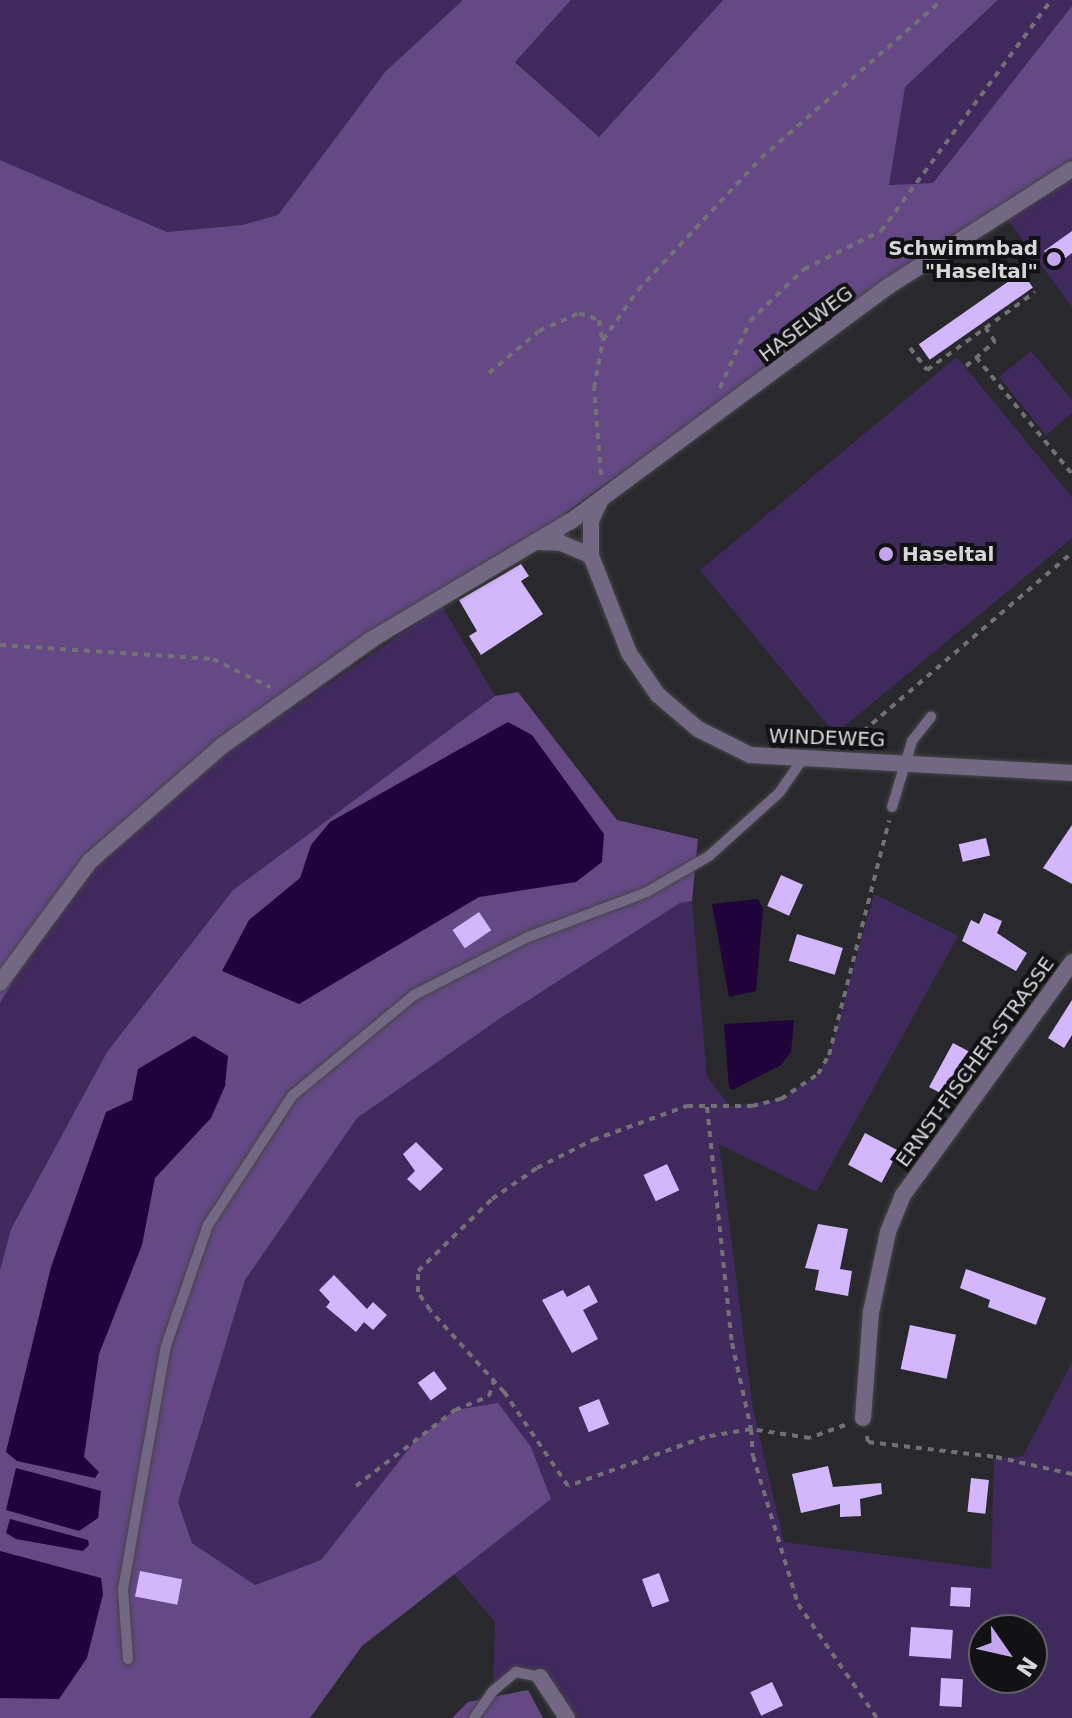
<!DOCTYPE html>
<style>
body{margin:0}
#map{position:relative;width:1072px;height:1718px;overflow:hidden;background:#29282c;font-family:"DejaVu Sans",sans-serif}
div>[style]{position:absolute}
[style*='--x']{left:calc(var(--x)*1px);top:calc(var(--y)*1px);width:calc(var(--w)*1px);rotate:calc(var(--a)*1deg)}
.green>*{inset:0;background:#40295c}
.forest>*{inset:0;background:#644985}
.water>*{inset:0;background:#21033b}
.building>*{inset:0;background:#d3b7fc;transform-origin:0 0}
.path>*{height:4px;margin-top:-2px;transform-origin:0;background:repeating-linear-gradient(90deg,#727175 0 6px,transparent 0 12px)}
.roads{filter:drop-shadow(0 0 2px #454448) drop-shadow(0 0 2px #454448)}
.lane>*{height:10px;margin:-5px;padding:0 5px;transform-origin:5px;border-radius:5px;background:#736883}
.street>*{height:16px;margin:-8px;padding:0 8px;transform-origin:8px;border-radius:8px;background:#736883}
.dots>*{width:22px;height:22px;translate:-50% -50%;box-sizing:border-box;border:4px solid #121113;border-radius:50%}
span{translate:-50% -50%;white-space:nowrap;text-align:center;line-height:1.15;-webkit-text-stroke:8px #121113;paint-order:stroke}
.poi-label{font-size:20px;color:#d7d6d9;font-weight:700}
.right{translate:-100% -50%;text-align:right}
.left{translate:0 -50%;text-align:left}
.street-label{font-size:20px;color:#d7d6d9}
.north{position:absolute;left:968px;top:1614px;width:80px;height:80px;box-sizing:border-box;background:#121113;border:2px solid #616062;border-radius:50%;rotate:124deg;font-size:22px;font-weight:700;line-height:32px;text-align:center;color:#d7d6d9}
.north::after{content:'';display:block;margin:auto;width:28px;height:36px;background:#c5a6f0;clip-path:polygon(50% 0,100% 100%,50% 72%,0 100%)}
</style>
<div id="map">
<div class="green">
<i style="clip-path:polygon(0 0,463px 0,385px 72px,278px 215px,242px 225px,167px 232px,0 160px)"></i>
<i style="clip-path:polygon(571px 0,723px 0,599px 137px,515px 61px)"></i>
<i style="clip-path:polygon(998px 0,1072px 0,1072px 6px,933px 183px,888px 185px,905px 87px)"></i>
<i style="clip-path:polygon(1072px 169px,1072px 307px,1002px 212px)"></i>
<i style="clip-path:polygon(1031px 351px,1072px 400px,1072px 413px,1046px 435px,999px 377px)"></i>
<i style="clip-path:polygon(957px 357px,1072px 497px,1072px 538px,835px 734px,700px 570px)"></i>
<i style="clip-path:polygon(442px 606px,495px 696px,233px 890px,107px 1052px,11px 1229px,0 1270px,0 1003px,32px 950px,97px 867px,229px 752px)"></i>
<i style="clip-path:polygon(evenodd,874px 894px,958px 936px,816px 1192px,719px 1144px,753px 1409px,784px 1542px,991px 1569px,994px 1459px,1023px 1456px,1072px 1362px,1072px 1718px,567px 1718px,540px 1677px,516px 1672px,493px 1691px,495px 1622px,453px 1573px,490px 1543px,354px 1520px,321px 1560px,254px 1585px,192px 1543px,178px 1502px,245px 1280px,357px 1117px,502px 1017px,680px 903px,692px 901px,707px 1077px,730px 1106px,781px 1099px,818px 1074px,829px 1055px,874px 894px,984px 1630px,1032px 1630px,1032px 1678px,984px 1678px,984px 1630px)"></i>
</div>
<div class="forest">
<i style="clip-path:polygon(463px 0,571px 0,515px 62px,599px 137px,723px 0,998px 0,905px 87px,889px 185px,933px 183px,1072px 6px,1072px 159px,961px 230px,565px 513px,571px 521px,378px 646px,229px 752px,97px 867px,32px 950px,0 1003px,0 160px,167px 232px,242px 225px,278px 215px,385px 72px)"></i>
<i style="clip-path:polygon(518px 692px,617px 820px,698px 839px,692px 901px,680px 903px,502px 1017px,357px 1118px,245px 1280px,178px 1502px,192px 1543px,255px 1585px,321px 1560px,415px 1441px,455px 1410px,498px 1403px,531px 1447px,551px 1499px,362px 1646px,310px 1718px,0 1718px,0 1270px,11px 1229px,107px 1052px,233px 890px,495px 696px)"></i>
<i style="clip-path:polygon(528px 1690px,543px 1718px,452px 1718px,468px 1702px)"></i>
</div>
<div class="water">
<i style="clip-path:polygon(508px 722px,532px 735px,604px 834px,602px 862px,576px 882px,479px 897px,299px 1004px,222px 971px,249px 920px,300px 878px,311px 845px,330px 822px)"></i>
<i style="clip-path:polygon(758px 899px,763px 909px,756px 991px,729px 997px,712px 904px)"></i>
<i style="clip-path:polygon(794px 1020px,791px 1052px,781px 1065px,732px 1090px,729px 1087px,724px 1024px)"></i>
<i style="clip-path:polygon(194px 1036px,228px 1056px,225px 1086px,211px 1118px,155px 1178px,142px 1245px,99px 1354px,84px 1457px,99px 1472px,95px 1478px,17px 1461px,6px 1452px,51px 1267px,106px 1112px,132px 1100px,138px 1069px)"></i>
<i style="clip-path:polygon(16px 1468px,101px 1491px,98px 1518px,79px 1531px,6px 1510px)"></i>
<i style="clip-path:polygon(10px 1519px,88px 1540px,89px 1545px,83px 1551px,16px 1539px,6px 1533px)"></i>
<i style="clip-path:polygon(0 1551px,101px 1578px,103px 1594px,87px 1658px,59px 1699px,0 1698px)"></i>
</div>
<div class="building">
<i style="clip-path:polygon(1072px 231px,1072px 253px,1055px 266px,1044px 251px)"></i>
<i style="left:1022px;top:272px;width:19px;height:126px;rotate:55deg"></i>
<i style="clip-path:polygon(521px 564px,529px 576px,521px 581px,543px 614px,481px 655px,469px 636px,477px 631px,459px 600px)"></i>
<i style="clip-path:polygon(1072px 825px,1072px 884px,1043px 868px)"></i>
<i style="left:986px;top:838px;width:18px;height:28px;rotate:77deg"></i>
<i style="left:781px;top:875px;width:24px;height:34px;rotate:24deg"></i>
<i style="left:479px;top:912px;width:22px;height:32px;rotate:56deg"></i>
<i style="clip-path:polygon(984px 913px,1002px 921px,997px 933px,1027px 953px,1016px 971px,962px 941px,971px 920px,979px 924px)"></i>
<i style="left:797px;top:934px;width:48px;height:28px;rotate:17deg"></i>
<i style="clip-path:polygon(1072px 1000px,1072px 1035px,1064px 1048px,1048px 1038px)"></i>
<i style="clip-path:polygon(953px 1043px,970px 1052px,963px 1065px,971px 1069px,959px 1090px,951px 1086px,946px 1096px,929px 1087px)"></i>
<i style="left:865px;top:1133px;width:38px;height:36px;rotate:28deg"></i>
<i style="clip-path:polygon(416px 1142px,443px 1169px,420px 1191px,407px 1179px,415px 1171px,403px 1154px)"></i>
<i style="left:667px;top:1164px;width:29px;height:26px;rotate:65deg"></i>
<i style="clip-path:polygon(818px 1224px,848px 1229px,840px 1269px,852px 1271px,848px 1296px,815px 1290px,819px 1270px,805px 1268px)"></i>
<i style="clip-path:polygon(966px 1269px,1046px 1298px,1036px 1325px,988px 1307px,990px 1300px,960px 1288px)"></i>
<i style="clip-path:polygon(334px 1275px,367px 1309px,373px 1302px,387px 1315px,373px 1330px,364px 1322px,356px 1332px,326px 1307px,330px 1302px,319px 1290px)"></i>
<i style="clip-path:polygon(589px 1285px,598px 1302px,583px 1310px,598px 1339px,572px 1353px,542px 1300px,563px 1290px,567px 1297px)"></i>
<i style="left:910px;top:1325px;width:47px;height:45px;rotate:12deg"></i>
<i style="left:434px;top:1371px;width:22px;height:20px;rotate:54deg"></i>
<i style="left:599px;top:1399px;width:27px;height:22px;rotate:68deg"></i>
<i style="clip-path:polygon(828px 1466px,833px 1487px,881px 1483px,882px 1494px,860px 1499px,861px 1516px,840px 1517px,840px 1504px,801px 1513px,792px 1474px)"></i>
<i style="left:971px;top:1478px;width:18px;height:34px;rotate:6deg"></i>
<i style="left:140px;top:1571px;width:43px;height:26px;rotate:11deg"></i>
<i style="left:659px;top:1573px;width:30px;height:18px;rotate:70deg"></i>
<i style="left:951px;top:1587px;width:20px;height:19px;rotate:3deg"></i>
<i style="left:911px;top:1627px;width:42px;height:29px;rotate:4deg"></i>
<i style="left:941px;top:1678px;width:22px;height:28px;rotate:3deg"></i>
<i style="left:772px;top:1682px;width:26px;height:24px;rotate:65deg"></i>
</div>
<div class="path">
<i style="--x:910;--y:348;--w:28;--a:52"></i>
<i style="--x:927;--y:370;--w:133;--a:-35.8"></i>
<i style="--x:976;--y:357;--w:151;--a:50.6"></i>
<i style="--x:966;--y:366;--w:38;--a:-40"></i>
<i style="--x:995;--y:342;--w:17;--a:-123"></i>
<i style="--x:489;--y:373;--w:65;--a:-40"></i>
<i style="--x:539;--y:331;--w:44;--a:-24.2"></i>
<i style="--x:579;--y:313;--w:21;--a:19"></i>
<i style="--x:599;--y:320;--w:18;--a:81"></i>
<i style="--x:720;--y:388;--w:73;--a:-65.9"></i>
<i style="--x:750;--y:321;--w:75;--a:-43.9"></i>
<i style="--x:804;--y:269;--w:86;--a:-26.3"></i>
<i style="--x:881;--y:231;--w:287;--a:-53.6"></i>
<i style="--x:601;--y:475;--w:87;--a:-94.6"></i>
<i style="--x:594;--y:388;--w:49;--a:-79.4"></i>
<i style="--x:603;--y:340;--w:61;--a:-55"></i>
<i style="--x:638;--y:290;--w:180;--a:-47"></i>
<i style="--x:761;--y:158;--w:240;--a:-41.1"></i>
<i style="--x:0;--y:645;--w:213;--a:3.8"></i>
<i style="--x:213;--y:659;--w:64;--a:26.2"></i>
<i style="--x:854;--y:739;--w:287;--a:-40.5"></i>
<i style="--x:707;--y:1107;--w:237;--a:84"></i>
<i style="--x:732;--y:1343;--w:88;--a:77.5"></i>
<i style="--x:751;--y:1429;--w:47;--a:170.1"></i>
<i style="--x:705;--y:1437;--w:145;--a:160.3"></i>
<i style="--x:568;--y:1486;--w:114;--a:-124.2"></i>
<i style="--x:504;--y:1392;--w:110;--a:-132.1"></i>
<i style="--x:430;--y:1310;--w:22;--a:-124"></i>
<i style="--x:418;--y:1292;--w:21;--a:-90"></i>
<i style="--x:418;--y:1271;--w:103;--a:-44.2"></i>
<i style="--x:492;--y:1199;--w:55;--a:-34.6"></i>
<i style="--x:537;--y:1168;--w:63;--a:-26.6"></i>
<i style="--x:593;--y:1140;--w:100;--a:-19.9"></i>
<i style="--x:687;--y:1106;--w:65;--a:0"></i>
<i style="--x:752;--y:1106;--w:30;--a:-14"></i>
<i style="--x:781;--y:1099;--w:45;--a:-34"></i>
<i style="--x:818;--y:1074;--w:22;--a:-60"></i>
<i style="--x:829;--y:1055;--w:242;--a:-75.6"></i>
<i style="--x:845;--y:1425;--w:37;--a:160"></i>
<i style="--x:810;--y:1438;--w:60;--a:-171.3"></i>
<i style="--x:751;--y:1429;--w:27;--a:86"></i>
<i style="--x:753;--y:1456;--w:155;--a:73.1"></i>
<i style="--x:798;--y:1604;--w:139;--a:55.3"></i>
<i style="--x:867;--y:1436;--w:6;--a:81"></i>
<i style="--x:868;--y:1442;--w:129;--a:6.7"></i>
<i style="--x:996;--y:1457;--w:78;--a:12.6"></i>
<i style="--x:356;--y:1486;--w:125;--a:-37.5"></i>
<i style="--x:455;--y:1410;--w:37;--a:-22"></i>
<i style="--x:489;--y:1396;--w:16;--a:-72"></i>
</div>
<div class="roads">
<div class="lane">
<i style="--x:892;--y:807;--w:69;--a:-73.1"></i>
<i style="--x:912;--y:741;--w:31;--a:-52"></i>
<i style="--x:128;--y:1659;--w:70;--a:-94.1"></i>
<i style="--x:123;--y:1589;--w:247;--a:-80"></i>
<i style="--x:166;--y:1346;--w:128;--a:-70.9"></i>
<i style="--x:208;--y:1225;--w:154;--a:-56.9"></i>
<i style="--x:292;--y:1096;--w:158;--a:-39.6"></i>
<i style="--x:414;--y:995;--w:128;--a:-27"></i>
<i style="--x:528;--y:937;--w:127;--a:-20.7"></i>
<i style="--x:647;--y:892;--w:72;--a:-30.1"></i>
<i style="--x:709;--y:856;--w:94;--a:-42"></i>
<i style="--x:779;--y:793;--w:40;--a:-55.1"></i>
<i style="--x:474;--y:1718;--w:33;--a:-55"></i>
<i style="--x:493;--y:1691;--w:30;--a:-40"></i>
<i style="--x:516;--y:1672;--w:25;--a:12"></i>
</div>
<div class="street">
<i style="--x:600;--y:501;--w:21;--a:115"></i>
<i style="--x:591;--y:520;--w:36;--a:90"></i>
<i style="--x:591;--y:556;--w:104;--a:68.6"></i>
<i style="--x:629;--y:653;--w:51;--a:55.4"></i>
<i style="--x:658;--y:695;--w:52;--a:40.4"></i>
<i style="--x:698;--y:729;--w:58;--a:26.6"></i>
<i style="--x:750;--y:755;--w:323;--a:3.2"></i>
<i style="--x:538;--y:542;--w:23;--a:2"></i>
<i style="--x:561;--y:543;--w:33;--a:23"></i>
<i style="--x:0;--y:983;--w:152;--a:-53.6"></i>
<i style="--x:90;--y:861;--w:176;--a:-41.1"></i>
<i style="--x:223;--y:745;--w:183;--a:-35.4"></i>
<i style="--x:372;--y:639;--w:231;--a:-30.7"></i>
<i style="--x:571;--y:521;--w:395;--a:-36.5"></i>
<i style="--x:889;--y:286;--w:217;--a:-32.6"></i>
<i style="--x:863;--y:1418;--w:106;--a:-85.7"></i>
<i style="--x:871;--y:1312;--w:82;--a:-78"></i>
<i style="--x:888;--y:1232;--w:40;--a:-68"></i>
<i style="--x:903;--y:1195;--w:288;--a:-54"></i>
<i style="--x:540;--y:1677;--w:49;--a:56.6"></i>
</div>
</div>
<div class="dots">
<i style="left:1054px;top:259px;background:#c5a6f0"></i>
<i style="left:886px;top:554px;background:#c5a6f0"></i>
</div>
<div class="poi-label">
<span class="right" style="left:1038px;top:260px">Schwimmbad<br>"Haseltal"</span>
<span class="left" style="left:902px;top:554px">Haseltal</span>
</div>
<div class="street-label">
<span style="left:806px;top:324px;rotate:-37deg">HASELWEG</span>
<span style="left:827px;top:738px;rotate:2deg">WINDEWEG</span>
<span style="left:975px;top:1062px;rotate:-54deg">ERNST-FISCHER-STRASSE</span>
</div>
<div class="north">N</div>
</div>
